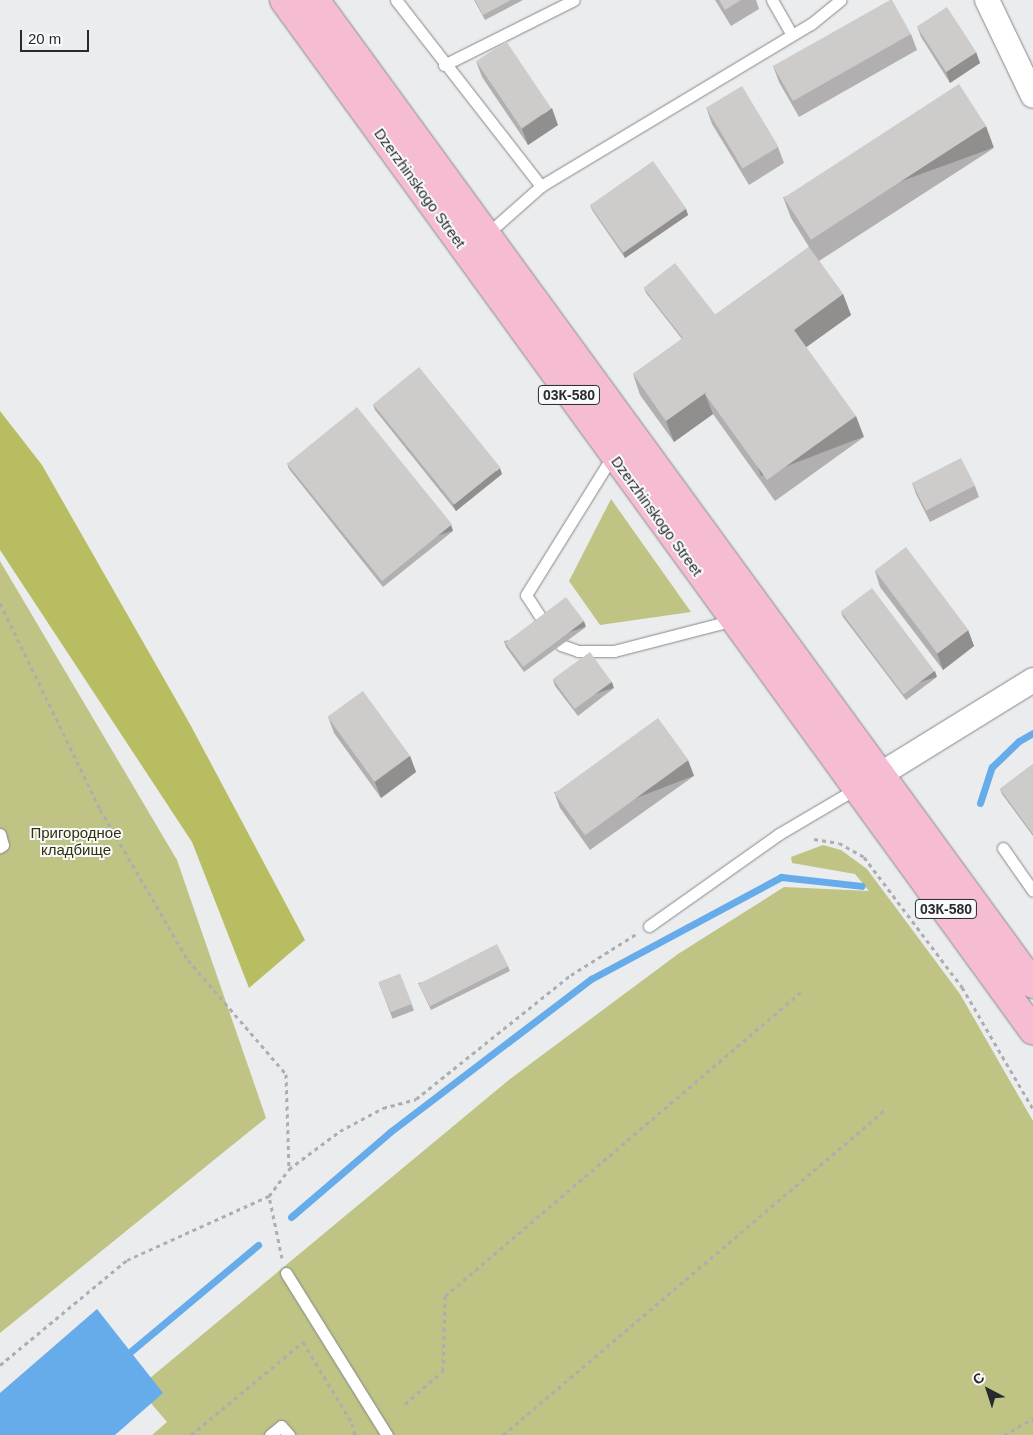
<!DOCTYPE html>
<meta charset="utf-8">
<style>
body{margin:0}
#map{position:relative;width:1033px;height:1435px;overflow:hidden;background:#ebecee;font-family:Arial,sans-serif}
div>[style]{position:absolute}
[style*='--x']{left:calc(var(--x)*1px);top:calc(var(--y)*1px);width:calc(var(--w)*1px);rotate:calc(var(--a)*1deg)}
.green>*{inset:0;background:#bfc485}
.forest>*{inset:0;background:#b8bd61}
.water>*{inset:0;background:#66abea}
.stream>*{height:7px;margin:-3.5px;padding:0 3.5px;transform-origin:3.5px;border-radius:3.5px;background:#66abea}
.path>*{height:3px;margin-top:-1.5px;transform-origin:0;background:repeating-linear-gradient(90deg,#adaeb0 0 4px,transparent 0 8px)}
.roads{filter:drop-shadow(0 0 1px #868789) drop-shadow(0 0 1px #868789)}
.service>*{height:11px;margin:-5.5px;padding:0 5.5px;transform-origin:5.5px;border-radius:5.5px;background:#fff}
.minor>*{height:24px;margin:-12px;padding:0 12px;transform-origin:12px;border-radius:12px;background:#fff}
.primary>*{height:28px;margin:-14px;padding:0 14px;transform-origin:14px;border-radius:14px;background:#f6bcd3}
.wall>*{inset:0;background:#b1afaf;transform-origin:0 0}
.shaded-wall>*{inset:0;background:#908f8e;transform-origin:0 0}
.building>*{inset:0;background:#cecccb;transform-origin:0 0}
span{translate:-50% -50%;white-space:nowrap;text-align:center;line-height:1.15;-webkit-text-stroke:4px #f8fafc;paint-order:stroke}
.shield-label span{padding:1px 4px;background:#f8fafc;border:1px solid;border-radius:4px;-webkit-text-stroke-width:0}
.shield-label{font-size:14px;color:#292a2b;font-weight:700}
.street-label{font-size:15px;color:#292a2b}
.park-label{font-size:15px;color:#31320a}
.north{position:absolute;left:963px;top:1365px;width:50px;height:50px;-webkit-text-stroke:4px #f8fafc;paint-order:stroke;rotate:320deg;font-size:14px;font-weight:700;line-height:20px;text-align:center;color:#292a2b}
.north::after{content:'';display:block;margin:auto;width:18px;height:22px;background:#292a2b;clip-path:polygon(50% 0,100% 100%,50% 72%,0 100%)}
.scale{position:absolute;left:20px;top:30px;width:69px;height:22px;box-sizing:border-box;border:2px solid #292a2b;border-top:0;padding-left:6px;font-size:15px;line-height:18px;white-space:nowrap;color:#292a2b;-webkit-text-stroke:4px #f8fafc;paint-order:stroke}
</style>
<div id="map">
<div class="green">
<i style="clip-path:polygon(611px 499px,691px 612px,600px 625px,569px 581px)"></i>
<i style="clip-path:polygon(0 561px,177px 860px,266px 1118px,0 1333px)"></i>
<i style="clip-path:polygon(823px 845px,841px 850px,867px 869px,960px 994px,1033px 1121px,1033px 1435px,152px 1435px,167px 1422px,138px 1388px,510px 1079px,678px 954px,784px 887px,869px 891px,855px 874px,792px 863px,791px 857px)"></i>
</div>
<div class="forest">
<i style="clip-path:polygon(0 411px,42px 465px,191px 726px,305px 940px,249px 988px,192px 842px,0 550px)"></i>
</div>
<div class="water">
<i style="clip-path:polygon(97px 1309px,163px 1393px,115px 1435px,0 1435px,0 1393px)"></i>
</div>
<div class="stream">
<i style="--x:980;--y:803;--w:38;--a:-72"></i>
<i style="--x:992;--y:767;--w:37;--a:-44"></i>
<i style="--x:1019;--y:741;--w:16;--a:-30"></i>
<i style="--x:291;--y:1217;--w:130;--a:-40.6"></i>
<i style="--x:390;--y:1132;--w:253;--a:-37.3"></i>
<i style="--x:591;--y:979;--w:216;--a:-28.2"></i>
<i style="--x:781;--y:877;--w:81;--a:6.3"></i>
<i style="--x:130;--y:1352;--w:167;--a:-39.9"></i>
</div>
<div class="path">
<i style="--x:0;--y:603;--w:229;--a:64.1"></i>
<i style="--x:100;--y:809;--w:175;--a:59.8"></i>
<i style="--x:188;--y:960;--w:150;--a:49.3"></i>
<i style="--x:286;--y:1074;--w:95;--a:88.2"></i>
<i style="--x:814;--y:839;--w:25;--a:9"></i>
<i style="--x:839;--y:843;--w:29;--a:29"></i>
<i style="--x:864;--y:857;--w:163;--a:53"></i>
<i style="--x:962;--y:987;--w:141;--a:59.8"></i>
<i style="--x:282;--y:1258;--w:63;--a:-101.8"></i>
<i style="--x:269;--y:1196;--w:34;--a:-53"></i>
<i style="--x:289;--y:1169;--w:64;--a:-36.7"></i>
<i style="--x:340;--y:1131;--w:49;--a:-28.1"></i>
<i style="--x:383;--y:1108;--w:34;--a:-15"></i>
<i style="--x:416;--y:1099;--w:198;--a:-38.7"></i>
<i style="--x:571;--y:975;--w:77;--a:-32.2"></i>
<i style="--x:0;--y:1365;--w:165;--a:-39.6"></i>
<i style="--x:127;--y:1260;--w:156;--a:-24.3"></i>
<i style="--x:405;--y:1404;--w:50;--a:-41"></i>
<i style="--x:443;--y:1371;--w:75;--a:-88.5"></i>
<i style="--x:445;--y:1296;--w:468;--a:-40.5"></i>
<i style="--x:191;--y:1435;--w:146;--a:-39.7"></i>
<i style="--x:303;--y:1342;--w:95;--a:58.8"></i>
<i style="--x:352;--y:1423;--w:12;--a:76"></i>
<i style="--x:503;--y:1435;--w:503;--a:-40.4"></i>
<i style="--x:1004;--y:1435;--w:34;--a:-30"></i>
</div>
<div class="roads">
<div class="service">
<i style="--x:396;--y:0;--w:236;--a:52.1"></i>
<i style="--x:541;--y:186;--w:315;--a:-31"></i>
<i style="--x:811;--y:24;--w:38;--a:-39"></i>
<i style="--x:772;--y:0;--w:40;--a:60.3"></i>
<i style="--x:444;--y:65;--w:145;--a:-26.6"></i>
<i style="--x:487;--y:234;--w:72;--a:-41.6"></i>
<i style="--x:543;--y:621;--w:31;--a:-123"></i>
<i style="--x:526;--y:595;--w:165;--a:-58.1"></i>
<i style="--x:561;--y:645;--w:18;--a:19"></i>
<i style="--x:578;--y:651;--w:36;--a:0"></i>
<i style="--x:614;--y:651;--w:124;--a:-14.5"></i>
<i style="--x:0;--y:834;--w:11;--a:75"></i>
<i style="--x:3;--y:845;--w:4;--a:146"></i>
<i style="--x:1003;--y:848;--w:52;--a:55.1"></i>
<i style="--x:649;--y:926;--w:159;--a:-35.3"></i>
<i style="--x:779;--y:834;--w:91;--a:-30.5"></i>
<i style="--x:286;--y:1273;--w:191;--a:58.1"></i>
<i style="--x:270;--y:1435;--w:14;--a:-39"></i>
<i style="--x:281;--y:1426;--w:12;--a:48"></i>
</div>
<div class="minor">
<i style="--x:987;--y:0;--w:106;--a:64.4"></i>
<i style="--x:881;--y:774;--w:179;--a:-31.7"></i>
</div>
<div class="primary">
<i style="--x:284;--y:0;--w:1274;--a:53.98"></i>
<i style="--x:315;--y:0;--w:1218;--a:53.88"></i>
</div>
</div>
<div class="wall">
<i style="clip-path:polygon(474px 0,523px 0,485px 20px)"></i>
<i style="clip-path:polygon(715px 0,756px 0,759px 9px,731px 26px)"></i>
<i style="clip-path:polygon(917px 26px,976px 52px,980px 63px,950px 83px,921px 37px)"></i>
<i style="clip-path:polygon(911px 34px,917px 50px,799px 117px,779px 82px,773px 66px)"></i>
<i style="clip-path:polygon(476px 61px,558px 125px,528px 145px,482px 77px)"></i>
<i style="clip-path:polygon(706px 107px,778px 147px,784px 163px,749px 185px,712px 124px)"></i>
<i style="clip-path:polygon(994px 148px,819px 261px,843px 294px,851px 315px,806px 347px,864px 437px,775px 501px,713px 414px,674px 442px,640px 395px,633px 374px,682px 339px,646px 293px,644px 288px,715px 315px,809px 247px,791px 218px,783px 197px)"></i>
<i style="clip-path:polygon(590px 205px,686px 209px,688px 215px,625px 258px,592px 210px)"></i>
<i style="clip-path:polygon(373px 404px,502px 474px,456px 511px,375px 410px)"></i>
<i style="clip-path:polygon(287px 463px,451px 525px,453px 531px,383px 587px,289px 469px)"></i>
<i style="clip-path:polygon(912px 483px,975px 486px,979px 497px,930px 522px,916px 494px)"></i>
<i style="clip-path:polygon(875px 571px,968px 630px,974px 646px,943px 670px,880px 587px)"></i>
<i style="clip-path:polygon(841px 612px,937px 677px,906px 700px,843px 617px)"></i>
<i style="clip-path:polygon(586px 627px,524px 672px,506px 647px,504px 641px)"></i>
<i style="clip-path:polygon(553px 680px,614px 688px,578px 716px,555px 686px)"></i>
<i style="clip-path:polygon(328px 717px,410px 756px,416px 772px,381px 798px,334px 733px)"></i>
<i style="clip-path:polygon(1033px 764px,1033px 836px,1002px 794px,1000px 789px)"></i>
<i style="clip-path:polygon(694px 776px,590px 850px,560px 808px,554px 792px)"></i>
<i style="clip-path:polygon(508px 966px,510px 971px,431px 1010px,418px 983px)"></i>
<i style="left:400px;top:974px;width:39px;height:23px;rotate:69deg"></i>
</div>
<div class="shaded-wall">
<i style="clip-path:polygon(976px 52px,980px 63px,950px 83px,946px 72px)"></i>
<i style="clip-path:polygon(552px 108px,558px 125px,528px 145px,522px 129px)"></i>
<i style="left:986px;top:126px;width:23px;height:209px;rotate:70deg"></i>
<i style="clip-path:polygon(686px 209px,688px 215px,625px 258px,623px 253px)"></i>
<i style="clip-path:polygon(843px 294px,851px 315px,801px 351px,794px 330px)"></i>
<i style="clip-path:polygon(708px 391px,705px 394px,713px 414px,674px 442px,666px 421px)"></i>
<i style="left:856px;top:416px;width:22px;height:110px;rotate:69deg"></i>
<i style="clip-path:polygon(500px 468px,502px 474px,456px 511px,453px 505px)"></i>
<i style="left:451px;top:525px;width:6px;height:90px;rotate:72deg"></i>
<i style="left:584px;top:621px;width:6px;height:77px;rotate:72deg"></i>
<i style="clip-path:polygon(968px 630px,974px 646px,943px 670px,937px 653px)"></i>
<i style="left:935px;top:671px;width:6px;height:39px;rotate:72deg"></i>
<i style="left:612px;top:682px;width:6px;height:46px;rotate:72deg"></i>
<i style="clip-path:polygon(410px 756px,416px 772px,381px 798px,375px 782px)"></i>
<i style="left:688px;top:760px;width:17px;height:128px;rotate:69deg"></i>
</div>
<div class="building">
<i style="clip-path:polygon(475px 0,511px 0,483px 15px)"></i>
<i style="clip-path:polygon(719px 0,741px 0,725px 10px)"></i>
<i style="clip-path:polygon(890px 0,892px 0,911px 34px,793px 101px,773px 66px)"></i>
<i style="left:947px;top:7px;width:54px;height:36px;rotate:57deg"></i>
<i style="left:506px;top:41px;width:81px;height:36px;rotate:56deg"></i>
<i style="left:959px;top:84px;width:50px;height:209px;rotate:57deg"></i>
<i style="left:742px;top:86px;width:71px;height:42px;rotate:59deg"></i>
<i style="left:653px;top:161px;width:58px;height:77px;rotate:55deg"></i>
<i style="clip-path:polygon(809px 247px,843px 294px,794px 330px,856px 416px,767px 480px,705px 394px,708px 391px,666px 421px,633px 374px)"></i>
<i style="left:675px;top:263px;width:66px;height:40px;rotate:52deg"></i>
<i style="left:419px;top:367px;width:129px;height:59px;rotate:51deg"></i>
<i style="left:357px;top:407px;width:151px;height:90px;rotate:51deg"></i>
<i style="left:961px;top:458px;width:31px;height:55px;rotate:63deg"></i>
<i style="left:906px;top:547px;width:104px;height:39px;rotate:53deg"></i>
<i style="left:872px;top:588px;width:104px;height:39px;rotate:53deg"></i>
<i style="left:566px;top:597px;width:30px;height:76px;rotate:53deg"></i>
<i style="left:590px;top:652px;width:37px;height:46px;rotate:54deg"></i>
<i style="left:363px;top:691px;width:80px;height:44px;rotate:54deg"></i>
<i style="left:658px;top:718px;width:52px;height:128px;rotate:54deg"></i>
<i style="clip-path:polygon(1033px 764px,1033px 834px,1000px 789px)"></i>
<i style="left:497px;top:944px;width:25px;height:88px;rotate:63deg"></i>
<i style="left:400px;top:974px;width:32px;height:23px;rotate:68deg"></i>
</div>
<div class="shield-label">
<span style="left:569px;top:395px">03К-580</span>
<span style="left:946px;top:909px">03К-580</span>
</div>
<div class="street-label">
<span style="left:420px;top:188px;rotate:54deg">Dzerzhinskogo Street</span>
<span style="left:657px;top:516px;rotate:54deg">Dzerzhinskogo Street</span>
</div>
<div class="park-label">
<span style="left:76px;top:841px">Пригородное<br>кладбище</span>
</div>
<div class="north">С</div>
<div class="scale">20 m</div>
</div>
